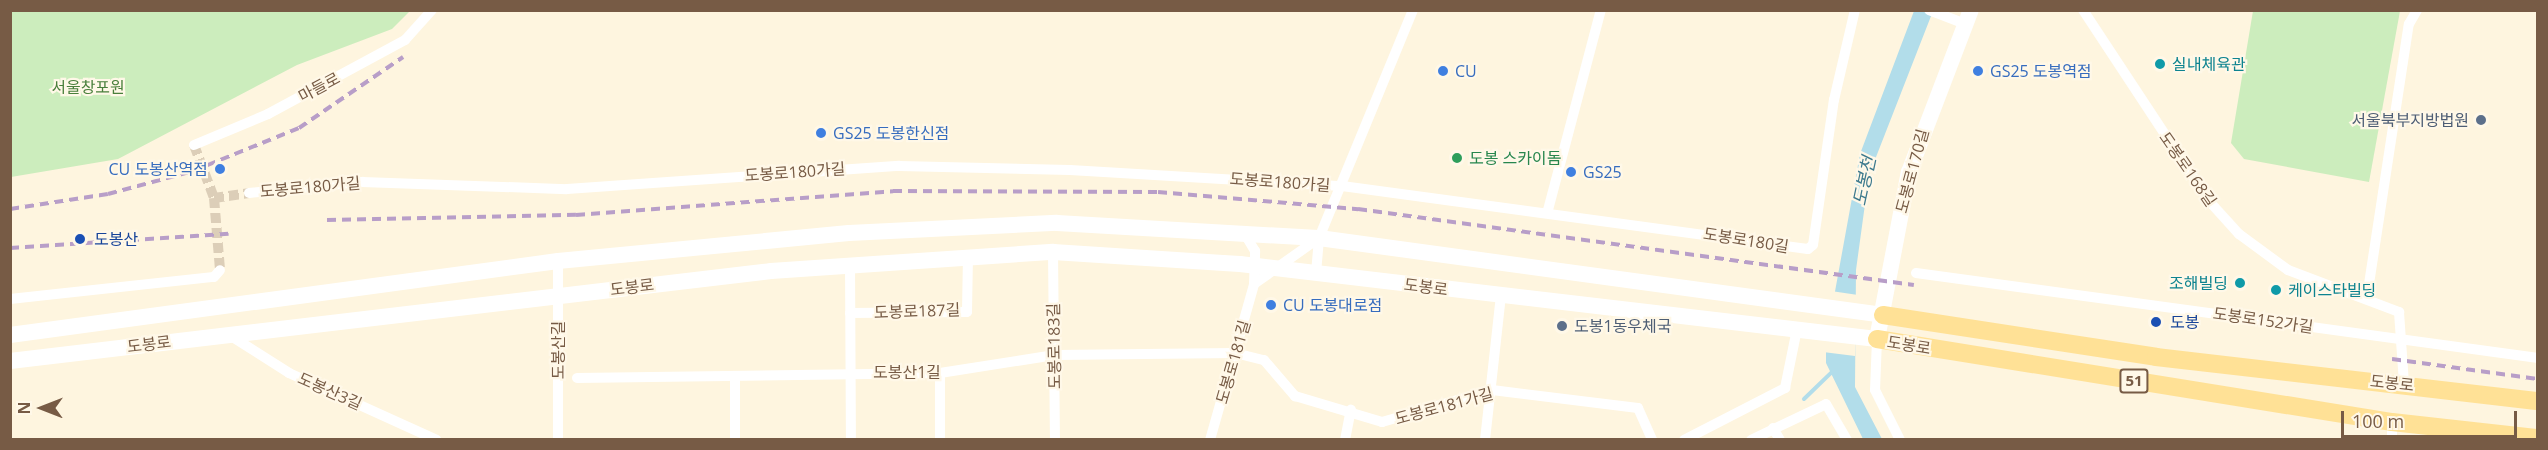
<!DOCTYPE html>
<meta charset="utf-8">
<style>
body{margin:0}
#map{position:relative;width:2548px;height:450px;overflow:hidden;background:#fef5df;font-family:"Open Sans","Noto Sans KR",sans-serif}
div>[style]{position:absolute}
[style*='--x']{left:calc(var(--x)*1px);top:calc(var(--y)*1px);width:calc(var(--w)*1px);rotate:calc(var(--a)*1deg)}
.green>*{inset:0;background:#ccedbd}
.water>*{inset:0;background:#b2ddea}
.pier>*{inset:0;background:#fef5df}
.stream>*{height:4px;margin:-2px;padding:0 2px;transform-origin:2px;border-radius:2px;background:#b2ddea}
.street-tunnel>*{height:10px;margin-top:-5px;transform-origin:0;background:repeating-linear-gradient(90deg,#dcceb8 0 10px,transparent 0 15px)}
.street>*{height:10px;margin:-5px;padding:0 5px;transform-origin:5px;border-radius:5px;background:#fff}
.secondary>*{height:16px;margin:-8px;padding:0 8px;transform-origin:8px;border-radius:8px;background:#fff}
.primary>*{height:18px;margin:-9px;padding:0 9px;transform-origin:9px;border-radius:9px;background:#ffe196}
.rail>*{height:4px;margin-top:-2px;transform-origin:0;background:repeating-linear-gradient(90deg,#b89ec8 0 9px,transparent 0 15px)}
.dots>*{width:16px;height:16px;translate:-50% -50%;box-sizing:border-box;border:3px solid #fff8e8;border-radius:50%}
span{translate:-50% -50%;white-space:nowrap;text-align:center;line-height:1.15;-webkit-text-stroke:4.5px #fff8e8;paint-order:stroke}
.shield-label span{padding:2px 4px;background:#fff8e8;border:2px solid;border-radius:4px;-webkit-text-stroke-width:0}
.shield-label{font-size:15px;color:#775b45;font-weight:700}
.culture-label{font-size:16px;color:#0d838f}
.left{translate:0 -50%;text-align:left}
.right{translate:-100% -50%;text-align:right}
.shop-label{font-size:16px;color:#366cbe}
.park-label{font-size:16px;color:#497f3b}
.street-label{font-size:16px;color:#775b45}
.service-label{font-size:16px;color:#4e5e75}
.leisure-label{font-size:16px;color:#27864d}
.transit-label{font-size:16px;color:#164399}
.water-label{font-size:18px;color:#3c798d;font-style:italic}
.frame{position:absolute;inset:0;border:12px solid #775b45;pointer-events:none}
.north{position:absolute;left:12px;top:378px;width:60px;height:60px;-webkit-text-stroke:4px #fff8e8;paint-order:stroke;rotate:270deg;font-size:16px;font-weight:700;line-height:24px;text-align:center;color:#775b45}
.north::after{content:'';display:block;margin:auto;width:21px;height:27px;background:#775b45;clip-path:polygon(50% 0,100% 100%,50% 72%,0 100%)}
.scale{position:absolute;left:2341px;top:411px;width:176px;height:27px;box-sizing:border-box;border:3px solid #775b45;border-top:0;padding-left:8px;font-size:18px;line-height:21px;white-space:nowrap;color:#775b45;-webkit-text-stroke:4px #fff8e8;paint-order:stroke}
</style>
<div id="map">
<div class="green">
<i style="clip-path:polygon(11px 10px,410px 10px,410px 11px,392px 29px,297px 65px,118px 159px,11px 177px)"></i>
<i style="clip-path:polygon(2253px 11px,2400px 11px,2369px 182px,2244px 159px,2231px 143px)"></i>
</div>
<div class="water">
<i style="clip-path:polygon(1914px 11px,1933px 11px,1869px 175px,1856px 270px,1855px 387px,1882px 439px,1863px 439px,1826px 363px,1826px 341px,1860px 154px)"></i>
</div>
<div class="pier">
<i style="clip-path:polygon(1831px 291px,1858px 295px,1855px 356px,1823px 352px)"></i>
</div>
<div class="stream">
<i style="--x:1804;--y:399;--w:39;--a:-44"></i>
</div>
<div class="street-tunnel">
<i style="--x:194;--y:145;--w:57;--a:69.3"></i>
<i style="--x:214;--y:198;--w:72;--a:85.2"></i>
<i style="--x:214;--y:198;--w:35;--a:-8"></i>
</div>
<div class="street">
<i style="--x:1929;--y:10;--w:39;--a:21"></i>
<i style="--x:2083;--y:10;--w:229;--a:56.6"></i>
<i style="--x:2209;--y:201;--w:45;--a:47.7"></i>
<i style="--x:2239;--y:234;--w:61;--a:36.3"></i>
<i style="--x:2288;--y:270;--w:119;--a:20.7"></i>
<i style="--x:2399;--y:312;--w:72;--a:86"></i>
<i style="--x:194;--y:145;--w:80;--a:-22.7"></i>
<i style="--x:268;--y:114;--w:156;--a:-28.4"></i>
<i style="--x:405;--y:40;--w:40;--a:-48"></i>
<i style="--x:249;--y:193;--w:114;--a:-5.6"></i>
<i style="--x:362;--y:182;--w:205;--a:2"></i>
<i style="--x:567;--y:189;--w:333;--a:-4"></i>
<i style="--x:899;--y:166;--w:171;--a:1.3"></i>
<i style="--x:1070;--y:170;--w:272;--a:3.4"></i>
<i style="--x:1342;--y:186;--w:470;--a:7.7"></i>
<i style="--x:1808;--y:249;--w:6;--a:-39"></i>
<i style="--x:1813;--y:245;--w:147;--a:-81.8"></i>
<i style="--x:1834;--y:100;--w:92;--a:-76.9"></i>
<i style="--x:1548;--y:210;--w:207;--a:-75.2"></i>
<i style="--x:1053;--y:252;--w:188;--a:89.4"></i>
<i style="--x:558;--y:261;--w:179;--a:90"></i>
<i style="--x:850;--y:263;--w:177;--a:89.7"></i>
<i style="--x:1316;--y:273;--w:35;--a:-85"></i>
<i style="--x:1319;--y:238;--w:247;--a:-67.6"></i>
<i style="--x:1916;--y:273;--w:628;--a:7.78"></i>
<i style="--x:1254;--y:284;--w:80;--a:-35.3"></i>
<i style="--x:2367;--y:297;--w:276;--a:-81.3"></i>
<i style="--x:2409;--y:24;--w:16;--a:-60"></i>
<i style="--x:10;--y:299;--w:205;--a:-6.2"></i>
<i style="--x:214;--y:277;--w:9;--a:-49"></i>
<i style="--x:850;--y:313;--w:117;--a:-0.5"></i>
<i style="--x:967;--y:312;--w:57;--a:-89"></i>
<i style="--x:231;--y:336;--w:69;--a:32.5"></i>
<i style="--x:289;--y:373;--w:162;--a:24.4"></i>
<i style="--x:1877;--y:339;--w:51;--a:92.2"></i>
<i style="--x:1875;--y:390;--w:56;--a:63.4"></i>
<i style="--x:940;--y:373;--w:67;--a:90"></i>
<i style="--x:735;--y:376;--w:64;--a:90"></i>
<i style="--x:577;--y:378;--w:363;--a:-0.8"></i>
<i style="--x:940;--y:373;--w:116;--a:-8.9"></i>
<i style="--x:1055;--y:355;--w:180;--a:-0.6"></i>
<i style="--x:1235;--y:353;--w:30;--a:14"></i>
<i style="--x:1264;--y:360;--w:48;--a:49.3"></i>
<i style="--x:1295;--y:396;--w:91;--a:16.6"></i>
<i style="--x:1382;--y:422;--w:115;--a:-16.2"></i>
<i style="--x:1492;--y:390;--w:147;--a:7"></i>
<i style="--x:1638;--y:408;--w:35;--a:66"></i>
<i style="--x:2392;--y:422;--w:18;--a:90"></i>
<i style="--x:1773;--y:428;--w:14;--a:60"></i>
<i style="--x:1210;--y:440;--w:162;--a:-74.2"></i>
<i style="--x:1254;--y:284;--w:33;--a:-88"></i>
<i style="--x:1255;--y:251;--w:23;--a:-121"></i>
<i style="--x:1345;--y:440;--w:31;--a:-79"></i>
<i style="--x:1485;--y:440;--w:145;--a:-83.7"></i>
<i style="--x:1684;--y:440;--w:114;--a:-27.2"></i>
<i style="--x:1785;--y:388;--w:60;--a:-78.5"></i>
<i style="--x:1751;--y:440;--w:83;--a:-25.6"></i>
<i style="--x:1826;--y:404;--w:42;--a:59.7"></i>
</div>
<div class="secondary">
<i style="--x:10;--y:335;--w:553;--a:-7.69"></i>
<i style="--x:558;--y:261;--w:292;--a:-5.5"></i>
<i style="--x:849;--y:233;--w:208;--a:-2.8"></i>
<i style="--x:1057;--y:223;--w:262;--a:3.3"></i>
<i style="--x:1319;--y:238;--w:569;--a:7.77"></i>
<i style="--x:10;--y:361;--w:766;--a:-6.74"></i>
<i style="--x:771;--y:271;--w:283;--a:-3.9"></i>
<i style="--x:1053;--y:252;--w:187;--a:3.7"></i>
<i style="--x:1240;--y:264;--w:641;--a:6.72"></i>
<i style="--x:1877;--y:339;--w:170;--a:-79.2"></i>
<i style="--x:1909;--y:172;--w:173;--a:-69.1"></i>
</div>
<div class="primary">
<i style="--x:1883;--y:315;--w:276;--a:8.7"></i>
<i style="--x:2156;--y:357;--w:385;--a:6.6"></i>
<i style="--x:1877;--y:339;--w:522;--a:9.16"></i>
<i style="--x:2392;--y:422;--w:147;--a:6.3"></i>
</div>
<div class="rail">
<i style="--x:10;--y:209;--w:99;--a:-8.7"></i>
<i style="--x:108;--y:194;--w:88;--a:-15.1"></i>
<i style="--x:193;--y:171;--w:114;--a:-22.1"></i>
<i style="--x:299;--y:128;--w:126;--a:-34.3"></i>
<i style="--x:327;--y:220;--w:249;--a:-1.2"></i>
<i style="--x:576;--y:215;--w:318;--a:-4.3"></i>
<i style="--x:893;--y:191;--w:265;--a:0.2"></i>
<i style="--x:1158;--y:192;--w:201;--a:4.9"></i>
<i style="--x:1358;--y:209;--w:561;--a:7.78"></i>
<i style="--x:10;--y:248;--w:219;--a:-3.7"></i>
<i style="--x:2392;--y:359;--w:147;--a:7.8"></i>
</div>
<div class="dots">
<i style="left:2160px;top:64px;background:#0f9aa8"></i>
<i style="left:1443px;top:71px;background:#3f7fe0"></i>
<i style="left:1978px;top:71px;background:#3f7fe0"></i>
<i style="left:2481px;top:120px;background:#5c6f8a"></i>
<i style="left:821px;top:133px;background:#3f7fe0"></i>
<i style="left:1457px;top:158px;background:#2e9e5b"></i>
<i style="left:220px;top:169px;background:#3f7fe0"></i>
<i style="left:1571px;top:172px;background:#3f7fe0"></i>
<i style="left:80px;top:239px;background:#1a4fb4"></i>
<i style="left:2240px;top:283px;background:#0f9aa8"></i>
<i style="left:2276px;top:290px;background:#0f9aa8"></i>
<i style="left:1271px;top:305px;background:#3f7fe0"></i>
<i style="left:2156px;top:322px;background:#1a4fb4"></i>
<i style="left:1562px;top:326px;background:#5c6f8a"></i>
</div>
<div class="shield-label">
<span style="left:2134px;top:381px">51</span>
</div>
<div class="culture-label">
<span class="left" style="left:2172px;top:64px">실내체육관</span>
<span class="right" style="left:2228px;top:283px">조해빌딩</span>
<span class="left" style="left:2288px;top:290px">케이스타빌딩</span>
</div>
<div class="shop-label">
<span class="left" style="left:1455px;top:71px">CU</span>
<span class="left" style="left:1990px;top:71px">GS25 도봉역점</span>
<span class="left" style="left:833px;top:133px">GS25 도봉한신점</span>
<span class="right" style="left:208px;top:169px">CU 도봉산역점</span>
<span class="left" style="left:1583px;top:172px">GS25</span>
<span class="left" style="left:1283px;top:305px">CU 도봉대로점</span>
</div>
<div class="park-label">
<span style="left:88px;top:87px">서울창포원</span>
</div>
<div class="street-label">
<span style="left:319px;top:87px;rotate:-28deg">마들로</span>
<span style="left:2188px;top:169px;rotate:55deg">도봉로168길</span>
<span style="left:1912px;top:171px;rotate:-75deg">도봉로170길</span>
<span style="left:795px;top:172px;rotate:-4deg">도봉로180가길</span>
<span style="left:1280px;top:182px;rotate:4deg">도봉로180가길</span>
<span style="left:310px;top:187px;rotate:-5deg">도봉로180가길</span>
<span style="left:1746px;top:240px;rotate:9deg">도봉로180길</span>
<span style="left:632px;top:287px;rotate:-7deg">도봉로</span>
<span style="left:1426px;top:287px;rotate:7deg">도봉로</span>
<span style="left:917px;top:311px;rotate:-2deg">도봉로187길</span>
<span style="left:2263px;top:320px;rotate:8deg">도봉로152가길</span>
<span style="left:149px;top:344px;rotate:-7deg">도봉로</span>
<span style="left:1909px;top:345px;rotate:9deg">도봉로</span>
<span style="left:1054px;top:346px;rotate:-91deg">도봉로183길</span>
<span style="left:558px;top:350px;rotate:-90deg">도봉산길</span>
<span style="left:1233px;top:362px;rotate:-74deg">도봉로181길</span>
<span style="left:907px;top:372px">도봉산1길</span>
<span style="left:2392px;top:383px;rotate:6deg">도봉로</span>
<span style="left:330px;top:391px;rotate:24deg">도봉산3길</span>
<span style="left:1444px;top:406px;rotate:-15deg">도봉로181가길</span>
</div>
<div class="service-label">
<span class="right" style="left:2469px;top:120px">서울북부지방법원</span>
<span class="left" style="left:1574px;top:326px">도봉1동우체국</span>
</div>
<div class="leisure-label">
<span class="left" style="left:1469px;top:158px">도봉 스카이돔</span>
</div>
<div class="transit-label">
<span class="left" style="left:94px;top:239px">도봉산</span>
<span class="left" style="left:2170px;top:322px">도봉</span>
</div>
<div class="water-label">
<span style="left:1864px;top:181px;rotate:-78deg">도봉천</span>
</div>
<div class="frame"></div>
<div class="north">N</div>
<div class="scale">100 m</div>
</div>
